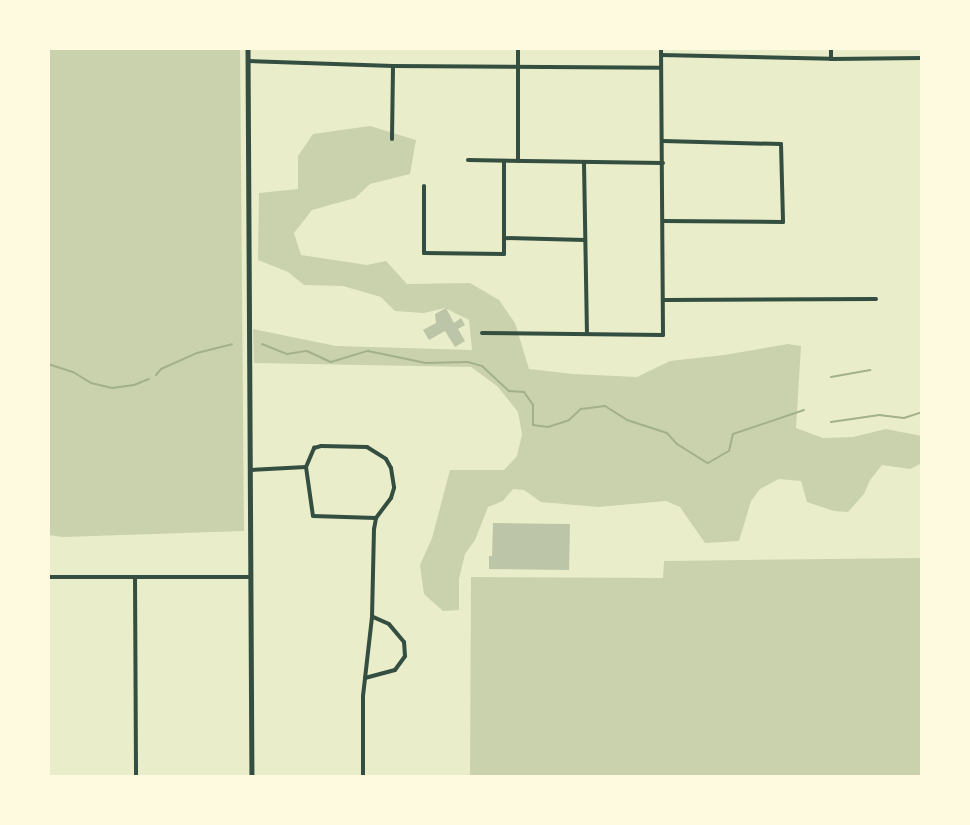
<!DOCTYPE html>
<style>
body{margin:0}
#map{position:relative;width:970px;height:825px;overflow:hidden;background:#e9edc9;font-family:Commissioner,sans-serif}
div>[style]{position:absolute}
[style*='--x']{left:calc(var(--x)*1px);top:calc(var(--y)*1px);width:calc(var(--w)*1px);rotate:calc(var(--a)*1deg)}
.green>*{inset:0;background:#cad2ad}
.stream>*{height:2px;margin:-1px;padding:0 1px;transform-origin:1px;border-radius:1px;background:#a3b18a}
.building>*{inset:0;background:#bcc5a7}
.minor>*{height:4px;margin:-2px;padding:0 2px;transform-origin:2px;border-radius:2px;background:#344e41}
.tertiary>*{height:4.5px;margin:-2.25px;padding:0 2.25px;transform-origin:2.25px;border-radius:2.25px;background:#344e41}
span{translate:-50% -50%;white-space:nowrap;text-align:center;line-height:1.15;-webkit-text-stroke:6px #fefae0;paint-order:stroke}
.frame{position:absolute;inset:0;border:50px solid #fefae0;pointer-events:none}
</style>
<div id="map">
<div class="green">
<i style="clip-path:polygon(48px 48px,240px 48px,244px 531px,63px 537px,48px 535px)"></i>
<i style="clip-path:polygon(370px 126px,416px 140px,410px 174px,370px 184px,355px 198px,312px 210px,294px 233px,301px 255px,367px 265px,386px 261px,407px 284px,470px 283px,499px 300px,515px 323px,529px 369px,573px 374px,637px 377px,670px 361px,724px 355px,788px 344px,801px 346px,796px 428px,823px 438px,853px 437px,886px 429px,922px 436px,922px 463px,910px 469px,882px 465px,870px 480px,864px 494px,848px 512px,834px 511px,807px 502px,801px 481px,779px 479px,760px 489px,751px 501px,739px 541px,705px 543px,680px 507px,666px 501px,598px 507px,541px 502px,524px 490px,513px 489px,503px 501px,488px 507px,475px 540px,465px 554px,459px 579px,459px 610px,443px 611px,424px 594px,420px 565px,432px 538px,450px 470px,504px 470px,517px 456px,522px 434px,518px 412px,497px 386px,471px 367px,254px 363px,253px 329px,336px 346px,472px 350px,469px 320px,445px 308px,424px 313px,395px 311px,381px 297px,343px 286px,304px 285px,288px 272px,258px 260px,259px 193px,298px 189px,298px 156px,313px 134px)"></i>
<i style="clip-path:polygon(922px 558px,922px 777px,470px 775px,471px 577px,663px 578px,664px 561px)"></i>
</div>
<div class="stream">
<i style="--x:262;--y:344;--w:27;--a:22"></i>
<i style="--x:287;--y:354;--w:20;--a:-9"></i>
<i style="--x:307;--y:351;--w:26;--a:25"></i>
<i style="--x:331;--y:362;--w:39;--a:-17"></i>
<i style="--x:368;--y:351;--w:59;--a:11.7"></i>
<i style="--x:426;--y:363;--w:42;--a:-1.4"></i>
<i style="--x:468;--y:362;--w:15;--a:16"></i>
<i style="--x:482;--y:366;--w:37;--a:43"></i>
<i style="--x:509;--y:391;--w:15;--a:4"></i>
<i style="--x:524;--y:392;--w:16;--a:55"></i>
<i style="--x:533;--y:405;--w:20;--a:90"></i>
<i style="--x:533;--y:425;--w:15;--a:8"></i>
<i style="--x:548;--y:427;--w:22;--a:-18"></i>
<i style="--x:569;--y:420;--w:16;--a:-43"></i>
<i style="--x:581;--y:409;--w:24;--a:-7"></i>
<i style="--x:605;--y:406;--w:26;--a:32"></i>
<i style="--x:627;--y:420;--w:42;--a:18"></i>
<i style="--x:667;--y:433;--w:15;--a:48"></i>
<i style="--x:677;--y:444;--w:36;--a:32"></i>
<i style="--x:708;--y:463;--w:24;--a:-30"></i>
<i style="--x:729;--y:451;--w:17;--a:-77"></i>
<i style="--x:733;--y:434;--w:75;--a:-18.7"></i>
<i style="--x:48;--y:364;--w:26;--a:18"></i>
<i style="--x:73;--y:372;--w:21;--a:31"></i>
<i style="--x:91;--y:383;--w:22;--a:13"></i>
<i style="--x:112;--y:388;--w:22;--a:-8"></i>
<i style="--x:134;--y:385;--w:16;--a:-22"></i>
<i style="--x:156;--y:375;--w:8;--a:-50"></i>
<i style="--x:161;--y:369;--w:39;--a:-24"></i>
<i style="--x:197;--y:353;--w:36;--a:-14"></i>
<i style="--x:831;--y:377;--w:40;--a:-10"></i>
<i style="--x:831;--y:422;--w:49;--a:-8.3"></i>
<i style="--x:879;--y:415;--w:25;--a:7"></i>
<i style="--x:904;--y:418;--w:19;--a:-18"></i>
</div>
<div class="building">
<i style="clip-path:polygon(446px 308px,454px 323px,461px 318px,465px 325px,458px 329px,465px 341px,455px 347px,445px 331px,429px 340px,423px 330px,436px 323px,435px 314px)"></i>
<i style="clip-path:polygon(493px 523px,570px 524px,569px 570px,489px 569px,489px 556px,492px 556px)"></i>
</div>
<div class="minor">
<i style="--x:661;--y:55;--w:170;--a:1.3"></i>
<i style="--x:831;--y:59;--w:91;--a:-0.6"></i>
<i style="--x:831;--y:59;--w:11;--a:-90"></i>
<i style="--x:248;--y:61;--w:145;--a:2"></i>
<i style="--x:393;--y:66;--w:268;--a:0.4"></i>
<i style="--x:392;--y:139;--w:73;--a:-89.2"></i>
<i style="--x:663;--y:141;--w:118;--a:1.5"></i>
<i style="--x:781;--y:144;--w:78;--a:88.5"></i>
<i style="--x:783;--y:222;--w:120;--a:-179.5"></i>
<i style="--x:468;--y:160;--w:195;--a:0.9"></i>
<i style="--x:518;--y:161;--w:113;--a:-90"></i>
<i style="--x:584;--y:163;--w:170;--a:89"></i>
<i style="--x:424;--y:186;--w:67;--a:90"></i>
<i style="--x:424;--y:253;--w:80;--a:0.7"></i>
<i style="--x:504;--y:254;--w:93;--a:-90"></i>
<i style="--x:504;--y:238;--w:81;--a:1.4"></i>
<i style="--x:664;--y:300;--w:212;--a:-0.3"></i>
<i style="--x:482;--y:333;--w:181;--a:0.6"></i>
<i style="--x:663;--y:335;--w:287;--a:-90.4"></i>
<i style="--x:306;--y:467;--w:49;--a:81.9"></i>
<i style="--x:313;--y:516;--w:63;--a:1.8"></i>
<i style="--x:250;--y:470;--w:56;--a:-3.1"></i>
<i style="--x:306;--y:467;--w:21;--a:-67"></i>
<i style="--x:314;--y:448;--w:7;--a:-16"></i>
<i style="--x:321;--y:446;--w:46;--a:1.2"></i>
<i style="--x:367;--y:447;--w:22;--a:32"></i>
<i style="--x:386;--y:459;--w:10;--a:61"></i>
<i style="--x:391;--y:468;--w:20;--a:81"></i>
<i style="--x:394;--y:488;--w:10;--a:107"></i>
<i style="--x:391;--y:498;--w:25;--a:127"></i>
<i style="--x:376;--y:518;--w:11;--a:100"></i>
<i style="--x:374;--y:529;--w:88;--a:91.3"></i>
<i style="--x:372;--y:617;--w:80;--a:96.5"></i>
<i style="--x:363;--y:696;--w:81;--a:90"></i>
<i style="--x:48;--y:577;--w:203;--a:0"></i>
<i style="--x:135;--y:577;--w:200;--a:89.7"></i>
<i style="--x:365;--y:678;--w:31;--a:-15"></i>
<i style="--x:395;--y:670;--w:17;--a:-54"></i>
<i style="--x:405;--y:656;--w:14;--a:-94"></i>
<i style="--x:404;--y:642;--w:23;--a:-130"></i>
<i style="--x:389;--y:624;--w:17;--a:-156"></i>
</div>
<div class="tertiary">
<i style="--x:248;--y:48;--w:729;--a:89.69"></i>
</div>
<div class="frame"></div>
</div>
